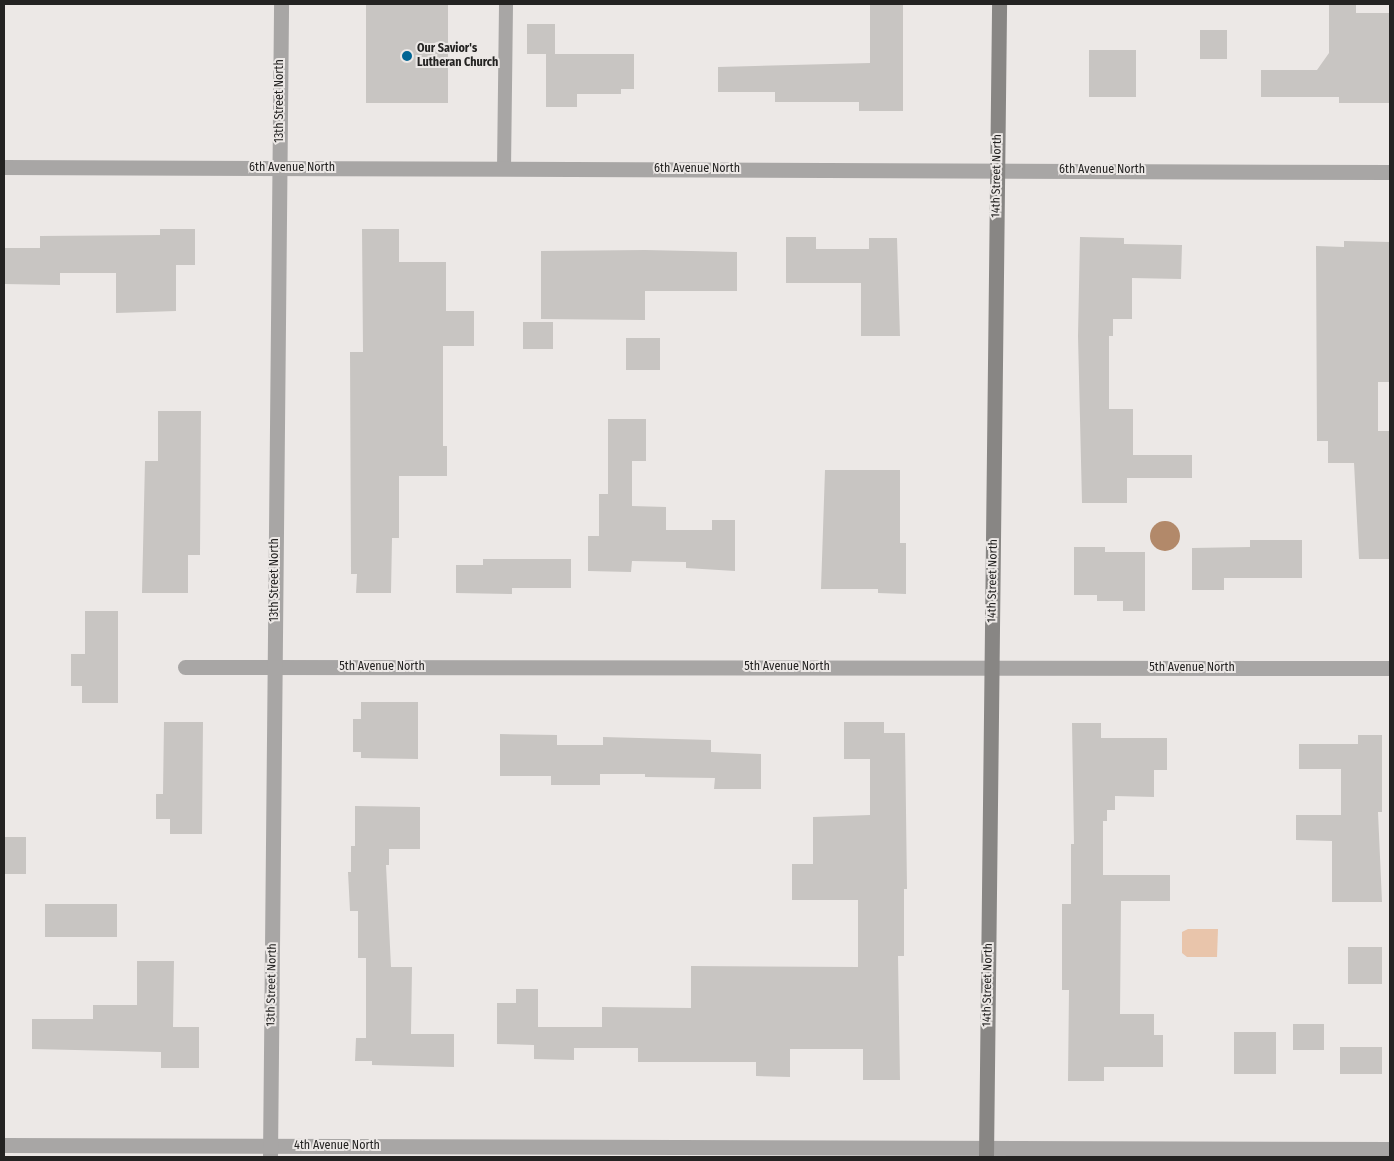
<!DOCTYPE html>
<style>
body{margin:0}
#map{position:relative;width:1394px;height:1161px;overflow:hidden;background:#ece8e6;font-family:"Fira Sans Condensed",sans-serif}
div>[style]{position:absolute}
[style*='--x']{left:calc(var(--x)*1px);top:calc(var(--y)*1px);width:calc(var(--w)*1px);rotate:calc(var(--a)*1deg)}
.green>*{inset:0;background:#e9c5ab}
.water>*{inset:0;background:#b2896a}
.round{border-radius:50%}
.building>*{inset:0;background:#c8c5c2;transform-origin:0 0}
.lane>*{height:14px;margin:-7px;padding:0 7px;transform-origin:7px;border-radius:7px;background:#a8a6a5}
.street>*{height:15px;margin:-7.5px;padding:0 7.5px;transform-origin:7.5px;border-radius:7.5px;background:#a8a6a5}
.secondary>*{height:15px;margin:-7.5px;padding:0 7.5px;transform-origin:7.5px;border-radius:7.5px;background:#888684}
.dots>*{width:14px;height:14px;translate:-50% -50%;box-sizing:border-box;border:2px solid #ece8e6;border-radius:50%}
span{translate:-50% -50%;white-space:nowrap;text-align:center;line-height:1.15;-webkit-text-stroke:4px #ece8e6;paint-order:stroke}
.poi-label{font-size:12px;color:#242322;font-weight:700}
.left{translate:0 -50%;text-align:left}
.street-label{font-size:12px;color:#242322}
.frame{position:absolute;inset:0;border:5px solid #242322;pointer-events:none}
</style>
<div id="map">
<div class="green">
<i style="clip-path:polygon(1188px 929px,1218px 929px,1217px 957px,1187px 957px,1182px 953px,1182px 932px)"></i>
</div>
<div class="water">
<i class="round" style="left:1150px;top:521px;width:30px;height:30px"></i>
</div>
<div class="building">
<i style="left:366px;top:4px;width:82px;height:99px"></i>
<i style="clip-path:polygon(1329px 4px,1356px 4px,1356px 13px,1390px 13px,1390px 103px,1339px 103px,1339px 97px,1261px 97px,1261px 70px,1317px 70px,1329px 53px)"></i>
<i style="clip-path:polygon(870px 5px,903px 5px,903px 111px,859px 111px,859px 102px,775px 102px,775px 92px,718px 92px,718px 67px,870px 63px)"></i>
<i style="clip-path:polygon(527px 24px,555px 24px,555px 54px,634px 54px,634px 89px,621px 89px,621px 94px,577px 94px,577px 107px,546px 107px,546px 54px,527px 54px)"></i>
<i style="left:1200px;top:30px;width:27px;height:29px"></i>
<i style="left:1089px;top:50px;width:47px;height:47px"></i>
<i style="clip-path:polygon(160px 229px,195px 229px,195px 265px,176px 265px,176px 311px,116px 313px,116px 273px,60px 273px,60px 285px,4px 284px,4px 248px,40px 248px,40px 236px,160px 235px)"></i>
<i style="clip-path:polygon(362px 229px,399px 229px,399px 262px,446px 262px,446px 311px,474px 311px,474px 346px,443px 346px,443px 446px,447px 446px,447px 476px,399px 476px,399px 538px,392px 538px,391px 593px,356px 593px,357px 574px,351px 574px,350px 352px,363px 352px)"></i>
<i style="clip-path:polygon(786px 237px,816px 237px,816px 249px,869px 249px,869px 238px,897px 238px,900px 336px,861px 336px,861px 283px,786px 283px)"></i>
<i style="clip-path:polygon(1080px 237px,1124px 238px,1124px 244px,1182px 245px,1181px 279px,1132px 278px,1132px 319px,1113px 319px,1113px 336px,1109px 336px,1109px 409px,1133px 409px,1133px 455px,1192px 455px,1192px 478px,1127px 478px,1127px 503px,1082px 503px,1078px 336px)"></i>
<i style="clip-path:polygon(1344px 241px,1390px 242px,1389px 382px,1378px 382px,1378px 431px,1390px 431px,1390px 559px,1359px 559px,1354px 463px,1328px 463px,1328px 441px,1317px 441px,1316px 246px,1344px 247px)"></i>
<i style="clip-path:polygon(645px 250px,737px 252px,737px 291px,645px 291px,645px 320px,541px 319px,541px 251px)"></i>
<i style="left:523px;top:322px;width:30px;height:27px"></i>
<i style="left:626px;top:338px;width:34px;height:32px"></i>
<i style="clip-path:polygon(158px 411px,201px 411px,200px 555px,188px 555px,188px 593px,142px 593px,145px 461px,158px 461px)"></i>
<i style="clip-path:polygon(608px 419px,646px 419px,646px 461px,632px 461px,632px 506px,666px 507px,666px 530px,712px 530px,712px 520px,735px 520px,735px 571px,686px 568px,686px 562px,632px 561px,631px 572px,588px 571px,588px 536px,599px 536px,599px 494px,608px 494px)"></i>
<i style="clip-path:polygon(825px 470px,900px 470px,900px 543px,906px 543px,906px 594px,878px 593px,878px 589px,821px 589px)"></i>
<i style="clip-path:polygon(1250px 540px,1302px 540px,1302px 578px,1224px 578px,1224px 590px,1192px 590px,1192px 548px,1250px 547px)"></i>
<i style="clip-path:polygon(1074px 547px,1105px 547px,1105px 552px,1145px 552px,1145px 611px,1123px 611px,1123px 601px,1097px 601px,1097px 595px,1074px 595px)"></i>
<i style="clip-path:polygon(483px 559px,571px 559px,571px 588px,512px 588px,512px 594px,456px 593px,456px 565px,483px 565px)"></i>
<i style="clip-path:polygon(85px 611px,118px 611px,118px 703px,82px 703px,82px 686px,71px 686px,71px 654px,85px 654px)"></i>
<i style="clip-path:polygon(361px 702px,418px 702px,418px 759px,361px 758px,361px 752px,353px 752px,353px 719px,361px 719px)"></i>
<i style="clip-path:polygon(164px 722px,203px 722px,202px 834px,170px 834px,170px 819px,156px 819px,156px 794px,163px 794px)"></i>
<i style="clip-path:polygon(844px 722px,884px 722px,884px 733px,905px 733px,907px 889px,904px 889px,904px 956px,898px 956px,900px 1080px,863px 1080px,863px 1049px,790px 1049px,790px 1077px,756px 1076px,756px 1062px,638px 1062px,638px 1048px,574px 1048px,574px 1060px,534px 1059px,534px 1045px,497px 1044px,497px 1003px,516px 1003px,516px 989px,538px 989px,538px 1027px,602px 1027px,602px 1007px,691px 1008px,691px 966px,858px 967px,858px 900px,792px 900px,792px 864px,813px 864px,813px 817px,870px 815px,870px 759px,844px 759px)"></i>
<i style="clip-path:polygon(1072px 723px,1101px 723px,1101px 738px,1167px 738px,1167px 770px,1154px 770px,1154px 797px,1115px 796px,1115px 810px,1107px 810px,1107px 821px,1103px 821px,1103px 875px,1170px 875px,1170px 901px,1121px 901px,1120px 1014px,1154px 1014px,1154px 1035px,1163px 1035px,1163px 1067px,1104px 1067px,1104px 1081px,1068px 1081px,1069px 990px,1062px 990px,1062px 904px,1071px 904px,1071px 844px,1074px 844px)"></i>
<i style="clip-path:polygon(500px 734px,557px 735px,557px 745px,603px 745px,603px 737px,711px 740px,711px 752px,761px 754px,761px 789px,714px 789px,715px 778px,645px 777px,645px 774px,600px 774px,600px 785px,551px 785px,551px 776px,500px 776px)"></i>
<i style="clip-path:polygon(1358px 735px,1382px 735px,1382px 812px,1378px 812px,1382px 902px,1332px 902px,1332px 841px,1296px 840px,1296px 815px,1341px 815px,1341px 769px,1299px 769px,1299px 744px,1358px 744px)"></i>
<i style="clip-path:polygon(355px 806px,420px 807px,420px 849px,389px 849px,389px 865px,386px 865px,391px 967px,412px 967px,411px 1034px,454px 1034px,454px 1067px,372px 1065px,372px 1061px,355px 1061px,356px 1038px,366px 1038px,366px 958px,358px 958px,358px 911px,350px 911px,348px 872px,351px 872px,351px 846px,355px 846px)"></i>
<i style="left:4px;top:837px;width:22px;height:37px"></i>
<i style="left:45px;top:904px;width:72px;height:33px"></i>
<i style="left:1348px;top:947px;width:34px;height:37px"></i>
<i style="clip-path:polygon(137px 961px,174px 961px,173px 1027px,199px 1027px,199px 1068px,161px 1068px,161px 1052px,32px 1049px,32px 1019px,93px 1019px,93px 1005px,137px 1005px)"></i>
<i style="left:1293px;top:1024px;width:31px;height:26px"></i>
<i style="left:1234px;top:1032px;width:42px;height:42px"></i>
<i style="left:1340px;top:1047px;width:42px;height:27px"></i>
</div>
<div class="lane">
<i style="--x:504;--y:169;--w:165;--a:-89.3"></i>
</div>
<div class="street">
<i style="--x:4;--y:167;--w:1386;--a:0.21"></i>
<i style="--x:185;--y:667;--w:1205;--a:0.05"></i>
<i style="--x:4;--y:1145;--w:1386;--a:0.17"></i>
<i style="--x:270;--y:1157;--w:1153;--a:-89.45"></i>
</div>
<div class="secondary">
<i style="--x:986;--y:1157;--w:1153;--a:-89.35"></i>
</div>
<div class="dots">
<i style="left:407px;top:56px;background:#006493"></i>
</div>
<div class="poi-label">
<span class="left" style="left:417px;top:56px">Our Savior's<br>Lutheran Church</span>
</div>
<div class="street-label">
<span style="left:280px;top:101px;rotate:-90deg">13th Street North</span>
<span style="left:292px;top:168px">6th Avenue North</span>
<span style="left:697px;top:169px">6th Avenue North</span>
<span style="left:1102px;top:170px">6th Avenue North</span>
<span style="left:997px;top:176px;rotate:-89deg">14th Street North</span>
<span style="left:275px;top:580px;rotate:-90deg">13th Street North</span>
<span style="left:993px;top:581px;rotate:-89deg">14th Street North</span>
<span style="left:382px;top:667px">5th Avenue North</span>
<span style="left:787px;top:667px">5th Avenue North</span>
<span style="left:1192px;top:668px">5th Avenue North</span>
<span style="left:272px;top:985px;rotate:-89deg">13th Street North</span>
<span style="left:988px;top:985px;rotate:-89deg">14th Street North</span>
<span style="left:337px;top:1146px">4th Avenue North</span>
</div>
<div class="frame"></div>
</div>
